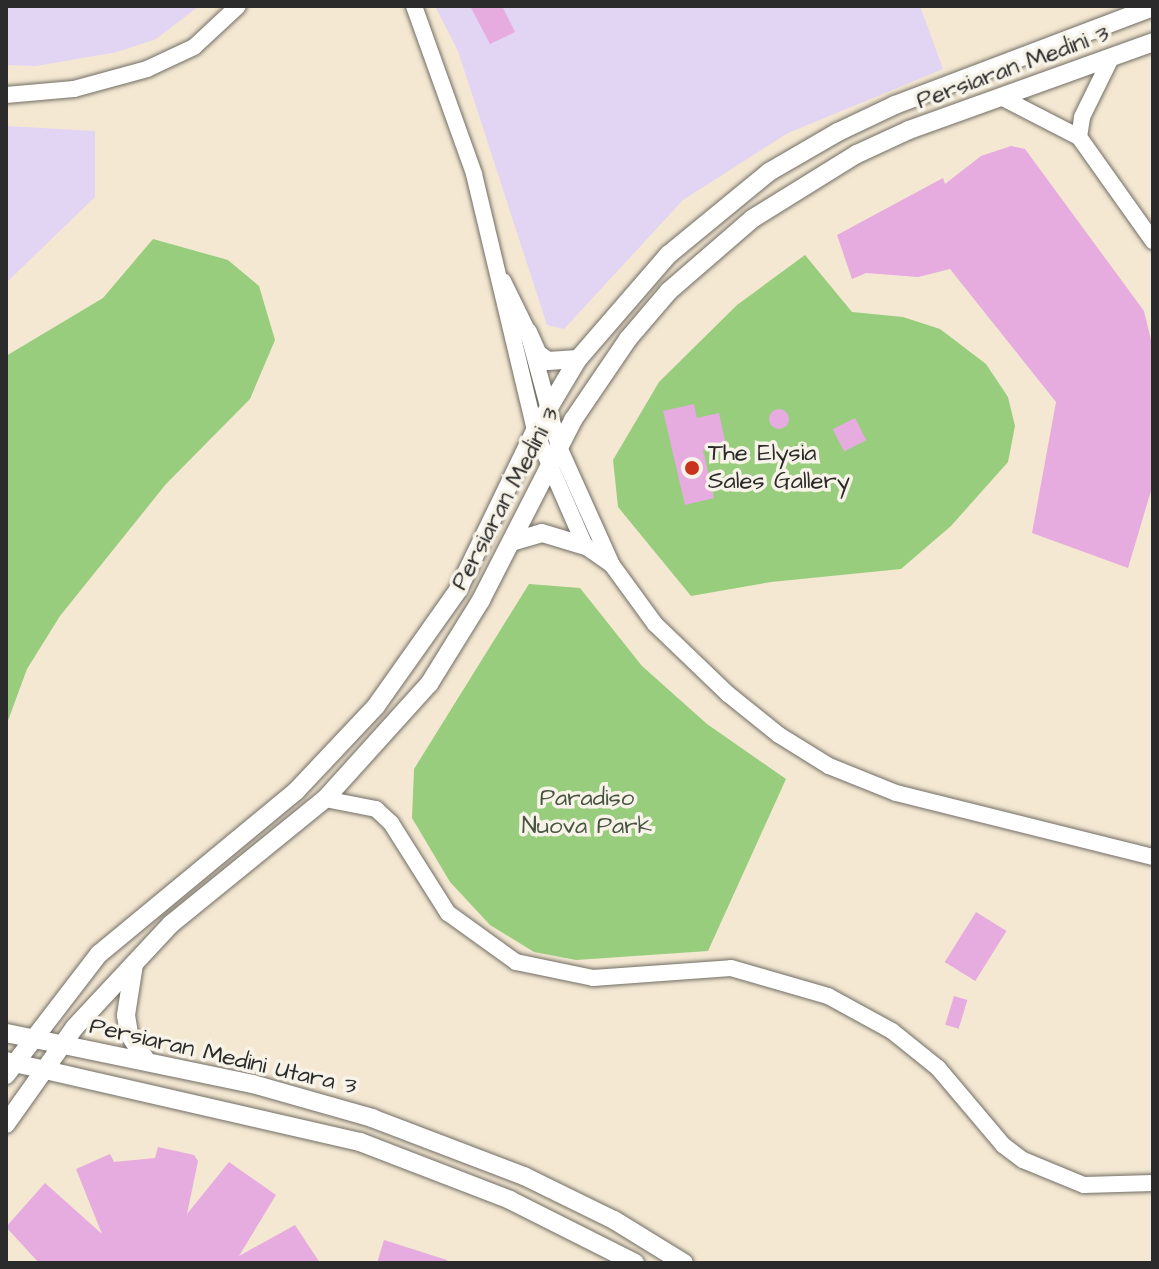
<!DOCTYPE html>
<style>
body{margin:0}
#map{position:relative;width:1159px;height:1269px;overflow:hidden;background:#f4e8d2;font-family:"Architects Daughter",sans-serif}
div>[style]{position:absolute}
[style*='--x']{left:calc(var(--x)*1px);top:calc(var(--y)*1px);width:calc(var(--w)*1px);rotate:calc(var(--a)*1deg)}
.built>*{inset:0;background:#e2d4f3}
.green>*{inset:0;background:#99cd7e}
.building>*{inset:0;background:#e6abdf;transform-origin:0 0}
.round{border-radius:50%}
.roads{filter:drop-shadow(0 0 2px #716d65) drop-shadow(0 0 2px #716d65)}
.minor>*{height:16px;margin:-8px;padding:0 8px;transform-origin:8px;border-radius:8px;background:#fff}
.tertiary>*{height:18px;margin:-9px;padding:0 9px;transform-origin:9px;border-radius:9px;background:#fff}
.dots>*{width:22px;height:22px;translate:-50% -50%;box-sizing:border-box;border:4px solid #f7f3e8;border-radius:50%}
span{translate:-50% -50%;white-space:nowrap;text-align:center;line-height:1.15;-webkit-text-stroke:7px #f7f3e8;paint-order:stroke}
.street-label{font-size:24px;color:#2b2b2b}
.poi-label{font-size:24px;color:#2b2b2b}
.left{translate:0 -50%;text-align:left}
.park-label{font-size:24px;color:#465440}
.frame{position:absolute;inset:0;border:8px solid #2b2b2b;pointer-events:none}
</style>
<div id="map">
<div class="built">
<i style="clip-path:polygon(6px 6px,199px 6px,156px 39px,117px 52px,36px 66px,6px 65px)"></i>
<i style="clip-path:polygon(435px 6px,920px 6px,943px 69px,788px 133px,683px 200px,564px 329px,547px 325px,458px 51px)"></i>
<i style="clip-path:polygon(6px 126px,95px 131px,95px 197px,6px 283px)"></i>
</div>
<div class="green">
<i style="clip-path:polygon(153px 239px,228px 260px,259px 286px,275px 340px,250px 399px,166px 484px,60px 616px,27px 669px,6px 726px,6px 356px,103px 298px)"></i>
<i style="clip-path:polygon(805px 255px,852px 312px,903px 317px,940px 329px,986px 364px,1008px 397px,1015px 426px,1008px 462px,951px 526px,901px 569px,771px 582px,691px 596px,618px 507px,613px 460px,659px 382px,737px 305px)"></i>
<i style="clip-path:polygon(529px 584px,580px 588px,642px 666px,707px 724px,786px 779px,708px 951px,576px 960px,534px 952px,490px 925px,450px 882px,412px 818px,414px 769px)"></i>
</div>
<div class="building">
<i style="clip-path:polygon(470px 6px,502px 6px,515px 32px,490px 44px)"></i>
<i style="clip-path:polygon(1011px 146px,1025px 149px,1144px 311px,1153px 348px,1153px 484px,1128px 568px,1032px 533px,1056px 402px,950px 269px,918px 277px,866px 273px,852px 279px,837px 235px,943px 178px,945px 184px,981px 156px)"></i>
<i style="clip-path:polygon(694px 404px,697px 418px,719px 413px,726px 445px,703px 450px,714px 498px,685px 505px,663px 411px)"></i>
<i class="round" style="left:769px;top:409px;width:20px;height:20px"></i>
<i style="left:855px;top:418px;width:25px;height:25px;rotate:63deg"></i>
<i style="left:976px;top:912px;width:36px;height:59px;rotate:32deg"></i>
<i style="left:954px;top:996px;width:14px;height:30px;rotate:17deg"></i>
<i style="clip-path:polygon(158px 1147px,194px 1155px,198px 1161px,187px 1214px,229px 1162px,276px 1195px,239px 1256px,295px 1225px,320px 1263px,39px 1263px,6px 1227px,45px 1183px,102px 1234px,76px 1169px,110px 1154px,114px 1162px,155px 1158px)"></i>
<i style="clip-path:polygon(384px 1240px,447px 1260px,447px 1263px,377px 1263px)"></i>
</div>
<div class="roads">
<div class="minor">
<i style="--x:414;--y:6;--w:178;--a:70.3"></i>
<i style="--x:474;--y:174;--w:264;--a:76.6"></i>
<i style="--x:535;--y:431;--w:125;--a:66.5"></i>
<i style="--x:585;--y:546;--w:33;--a:35"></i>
<i style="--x:6;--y:95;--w:68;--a:-5"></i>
<i style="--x:74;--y:89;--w:76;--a:-15.3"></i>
<i style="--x:147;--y:69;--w:52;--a:-25.1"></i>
<i style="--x:194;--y:47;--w:60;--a:-43"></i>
<i style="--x:1003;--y:98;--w:85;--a:27.2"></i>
<i style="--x:1079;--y:137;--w:128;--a:54.6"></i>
<i style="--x:1079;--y:137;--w:20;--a:-81"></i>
<i style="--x:1082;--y:117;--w:66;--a:-63.8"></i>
<i style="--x:503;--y:281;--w:57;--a:63.9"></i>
<i style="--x:528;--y:332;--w:119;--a:74.9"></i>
<i style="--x:559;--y:447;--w:129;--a:65.8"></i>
<i style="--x:612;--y:565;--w:73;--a:53.9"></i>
<i style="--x:655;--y:624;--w:101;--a:43.8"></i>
<i style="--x:728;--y:694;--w:65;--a:38.8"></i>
<i style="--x:779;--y:735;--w:59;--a:31.8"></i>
<i style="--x:829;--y:766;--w:72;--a:21.9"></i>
<i style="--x:896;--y:793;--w:265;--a:14"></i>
<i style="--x:325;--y:799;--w:52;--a:11.1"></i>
<i style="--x:376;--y:809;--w:21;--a:43"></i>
<i style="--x:391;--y:823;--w:107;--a:57.7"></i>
<i style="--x:448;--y:913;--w:84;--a:35.8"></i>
<i style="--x:516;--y:962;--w:79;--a:11.7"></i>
<i style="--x:593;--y:978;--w:138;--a:-4.1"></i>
<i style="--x:731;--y:968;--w:101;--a:16.1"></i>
<i style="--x:828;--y:996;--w:73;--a:28.7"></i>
<i style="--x:892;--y:1031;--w:59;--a:38.8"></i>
<i style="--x:938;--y:1068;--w:101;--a:49.8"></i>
<i style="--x:1003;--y:1145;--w:25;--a:37"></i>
<i style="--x:1023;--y:1160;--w:66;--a:22.3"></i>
<i style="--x:1084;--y:1185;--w:69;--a:-1.7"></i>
</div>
<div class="tertiary">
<i style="--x:528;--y:332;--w:24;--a:66"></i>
<i style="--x:538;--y:354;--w:12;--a:35"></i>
<i style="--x:548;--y:361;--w:30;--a:-4"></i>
<i style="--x:511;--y:542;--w:32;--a:-16"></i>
<i style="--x:542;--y:533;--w:45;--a:16.8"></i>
<i style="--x:134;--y:964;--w:52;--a:98.9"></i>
<i style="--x:126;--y:1015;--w:19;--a:81"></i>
<i style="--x:129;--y:1034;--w:33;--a:57"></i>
<i style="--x:6;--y:1033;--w:252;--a:11.7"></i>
<i style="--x:253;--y:1084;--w:124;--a:15.9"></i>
<i style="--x:372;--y:1118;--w:163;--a:20.9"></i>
<i style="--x:524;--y:1176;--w:100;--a:26.1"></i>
<i style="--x:614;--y:1220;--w:82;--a:31.6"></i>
<i style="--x:6;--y:1061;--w:363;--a:12.9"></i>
<i style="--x:360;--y:1142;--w:161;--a:21.1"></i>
<i style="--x:510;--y:1200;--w:140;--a:26.7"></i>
<i style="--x:6;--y:1075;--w:153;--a:-52.5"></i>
<i style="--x:99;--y:954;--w:256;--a:-39.6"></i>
<i style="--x:296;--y:791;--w:117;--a:-46.7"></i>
<i style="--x:376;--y:706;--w:142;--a:-54.7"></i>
<i style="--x:458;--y:590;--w:177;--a:-64.2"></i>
<i style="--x:535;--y:431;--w:84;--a:-59.2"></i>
<i style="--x:578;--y:359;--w:138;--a:-49.1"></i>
<i style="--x:668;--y:255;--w:131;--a:-39.4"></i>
<i style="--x:769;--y:172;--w:80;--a:-30.1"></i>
<i style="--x:838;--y:132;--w:63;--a:-25.3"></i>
<i style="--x:895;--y:105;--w:276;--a:-20.8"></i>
<i style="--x:6;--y:1124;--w:119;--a:-54.6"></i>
<i style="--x:75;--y:1027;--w:141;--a:-47"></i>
<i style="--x:171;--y:924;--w:198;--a:-39.1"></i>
<i style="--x:325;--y:799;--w:155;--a:-47.9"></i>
<i style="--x:429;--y:684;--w:99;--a:-58.2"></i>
<i style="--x:481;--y:600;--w:202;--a:-62.9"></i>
<i style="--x:573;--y:420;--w:98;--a:-55.8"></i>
<i style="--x:628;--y:339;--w:63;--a:-49.5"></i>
<i style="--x:669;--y:291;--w:110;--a:-40.9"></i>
<i style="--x:752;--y:219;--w:123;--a:-31.8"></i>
<i style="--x:857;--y:154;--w:57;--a:-24.8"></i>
<i style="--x:909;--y:130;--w:259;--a:-19.8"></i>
</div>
</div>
<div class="dots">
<i style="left:692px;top:468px;background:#c8321e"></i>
</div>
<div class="street-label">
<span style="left:1013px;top:68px;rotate:-20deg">Persiaran Medini 3</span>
<span style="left:506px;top:499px;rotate:-62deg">Persiaran Medini 3</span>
<span style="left:223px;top:1057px;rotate:13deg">Persiaran Medini Utara 3</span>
</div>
<div class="poi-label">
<span class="left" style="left:708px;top:468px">The Elysia<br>Sales Gallery</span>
</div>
<div class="park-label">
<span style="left:587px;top:813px">Paradiso<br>Nuova Park</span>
</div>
<div class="frame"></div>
</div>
